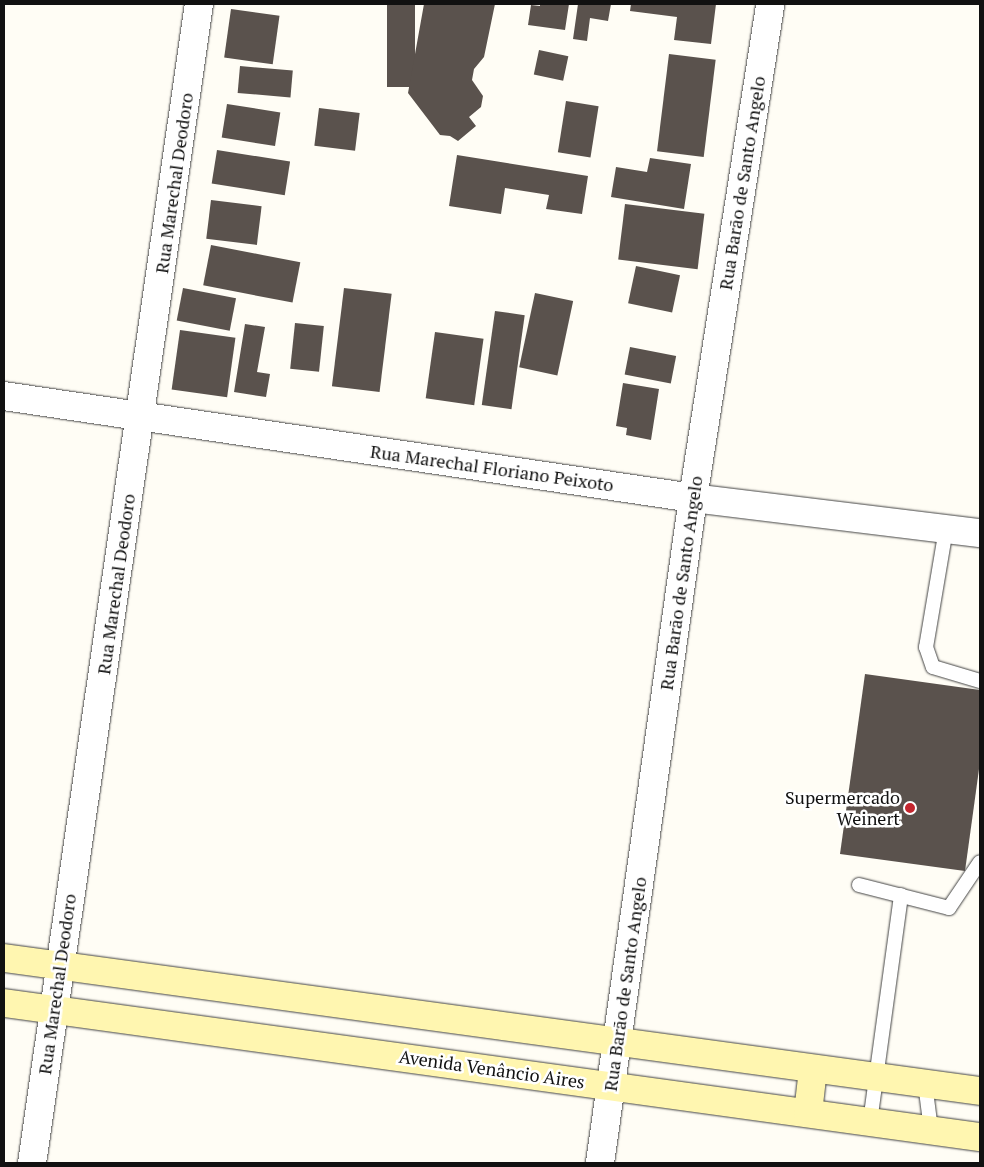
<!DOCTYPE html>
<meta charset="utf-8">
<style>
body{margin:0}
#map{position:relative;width:984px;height:1167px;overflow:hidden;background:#fffdf5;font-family:"PT Serif",serif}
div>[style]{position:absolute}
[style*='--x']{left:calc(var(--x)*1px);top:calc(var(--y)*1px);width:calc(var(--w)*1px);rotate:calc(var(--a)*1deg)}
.building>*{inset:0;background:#5a524d;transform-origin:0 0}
.roads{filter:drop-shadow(0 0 1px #444) drop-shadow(0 0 1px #444)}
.service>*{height:14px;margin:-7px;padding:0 7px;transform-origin:7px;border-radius:7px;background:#fff}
.minor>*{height:28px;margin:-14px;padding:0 14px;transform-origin:14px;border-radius:14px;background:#fff}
.tertiary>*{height:28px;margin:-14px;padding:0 14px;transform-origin:14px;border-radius:14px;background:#fff}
.secondary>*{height:28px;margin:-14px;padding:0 14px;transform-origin:14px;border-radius:14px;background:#fff6b0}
.dots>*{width:14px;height:14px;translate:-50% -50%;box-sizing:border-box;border:2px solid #fff;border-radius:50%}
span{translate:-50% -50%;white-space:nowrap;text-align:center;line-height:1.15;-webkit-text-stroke:5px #fff;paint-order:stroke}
.street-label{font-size:18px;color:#111}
.poi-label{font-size:18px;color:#111}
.right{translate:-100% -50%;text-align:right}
.frame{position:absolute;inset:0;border:5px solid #111;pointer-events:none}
</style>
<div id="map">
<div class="building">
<i style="left:387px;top:4px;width:28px;height:83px"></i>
<i style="clip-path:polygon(424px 4px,495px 4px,484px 57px,474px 69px,472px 80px,483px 96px,481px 107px,469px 117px,476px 126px,458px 141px,450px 136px,440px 135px,408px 93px)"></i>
<i style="clip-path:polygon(540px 4px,569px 4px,565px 30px,528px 25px,531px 5px,540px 6px)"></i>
<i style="clip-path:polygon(578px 4px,611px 4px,608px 21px,590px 18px,587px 41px,573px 39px)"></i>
<i style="clip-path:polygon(631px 4px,716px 4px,711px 44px,674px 40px,677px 17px,630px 11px)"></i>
<i style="left:231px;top:9px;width:49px;height:49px;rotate:8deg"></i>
<i style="left:539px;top:50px;width:30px;height:25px;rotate:12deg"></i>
<i style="left:669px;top:54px;width:47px;height:98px;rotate:7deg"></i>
<i style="left:240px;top:66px;width:53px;height:27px;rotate:5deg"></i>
<i style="left:566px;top:101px;width:33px;height:52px;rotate:9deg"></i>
<i style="left:227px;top:104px;width:54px;height:34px;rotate:9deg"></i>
<i style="left:319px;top:108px;width:41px;height:38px;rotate:7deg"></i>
<i style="left:217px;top:150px;width:74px;height:34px;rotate:9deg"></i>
<i style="clip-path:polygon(457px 155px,588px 176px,582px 214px,546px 209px,549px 195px,505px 188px,501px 214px,449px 206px)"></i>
<i style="clip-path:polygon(650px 158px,691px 164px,684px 209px,611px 197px,616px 167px,647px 172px)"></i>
<i style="left:211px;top:200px;width:51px;height:39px;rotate:7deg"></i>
<i style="left:625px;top:204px;width:80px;height:56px;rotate:7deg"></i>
<i style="left:211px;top:245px;width:91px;height:41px;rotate:11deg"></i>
<i style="left:636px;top:266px;width:45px;height:38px;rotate:12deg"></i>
<i style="left:183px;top:288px;width:54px;height:33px;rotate:11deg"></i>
<i style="left:344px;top:288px;width:48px;height:99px;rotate:7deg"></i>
<i style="left:535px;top:293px;width:39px;height:76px;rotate:12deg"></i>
<i style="left:495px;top:311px;width:30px;height:95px;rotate:8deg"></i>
<i style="left:295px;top:323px;width:29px;height:46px;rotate:6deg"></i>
<i style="clip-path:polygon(245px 324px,265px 327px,257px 372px,270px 374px,266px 397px,234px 392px)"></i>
<i style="left:180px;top:330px;width:56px;height:60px;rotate:8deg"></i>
<i style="left:435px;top:332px;width:49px;height:67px;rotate:8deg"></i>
<i style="left:630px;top:347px;width:47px;height:28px;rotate:11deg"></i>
<i style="clip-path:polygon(623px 383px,659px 389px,651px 440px,626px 435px,627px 428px,616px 426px)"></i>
<i style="clip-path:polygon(865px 674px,980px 690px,980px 762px,965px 871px,840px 854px)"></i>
</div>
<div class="roads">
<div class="service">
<i style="--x:946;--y:529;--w:120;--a:99.6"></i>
<i style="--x:926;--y:647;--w:21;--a:71"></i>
<i style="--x:933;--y:667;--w:49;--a:16.6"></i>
<i style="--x:859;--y:885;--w:93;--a:14.3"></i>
<i style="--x:949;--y:908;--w:55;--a:-56"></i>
<i style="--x:925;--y:1083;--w:47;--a:82.7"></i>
<i style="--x:870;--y:1122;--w:229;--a:-82.2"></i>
</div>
<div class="minor">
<i style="--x:32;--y:1163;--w:1171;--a:-81.8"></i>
<i style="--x:600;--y:1163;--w:671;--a:-82.04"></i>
<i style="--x:693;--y:498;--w:500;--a:-81.1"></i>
</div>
<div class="tertiary">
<i style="--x:4;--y:396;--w:697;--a:8.42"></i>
<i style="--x:693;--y:498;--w:289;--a:7"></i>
</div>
<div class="secondary">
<i style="--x:4;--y:958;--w:985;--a:7.76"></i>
<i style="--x:4;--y:1003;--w:985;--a:7.82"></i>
<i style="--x:808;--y:1113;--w:44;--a:-83.5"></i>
</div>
</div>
<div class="dots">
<i style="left:910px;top:808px;background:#c4262e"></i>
</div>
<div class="street-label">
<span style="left:174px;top:183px;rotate:-82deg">Rua Marechal Deodoro</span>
<span style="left:742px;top:183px;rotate:-81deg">Rua Barão de Santo Angelo</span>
<span style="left:492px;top:468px;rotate:8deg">Rua Marechal Floriano Peixoto</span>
<span style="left:681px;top:583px;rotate:-82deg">Rua Barão de Santo Angelo</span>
<span style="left:116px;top:584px;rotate:-82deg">Rua Marechal Deodoro</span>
<span style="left:57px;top:984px;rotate:-82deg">Rua Marechal Deodoro</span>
<span style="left:625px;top:984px;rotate:-82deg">Rua Barão de Santo Angelo</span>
<span style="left:492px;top:1069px;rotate:8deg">Avenida Venâncio Aires</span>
</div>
<div class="poi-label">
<span class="right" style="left:900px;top:808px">Supermercado<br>Weinert</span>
</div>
<div class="frame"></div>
</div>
